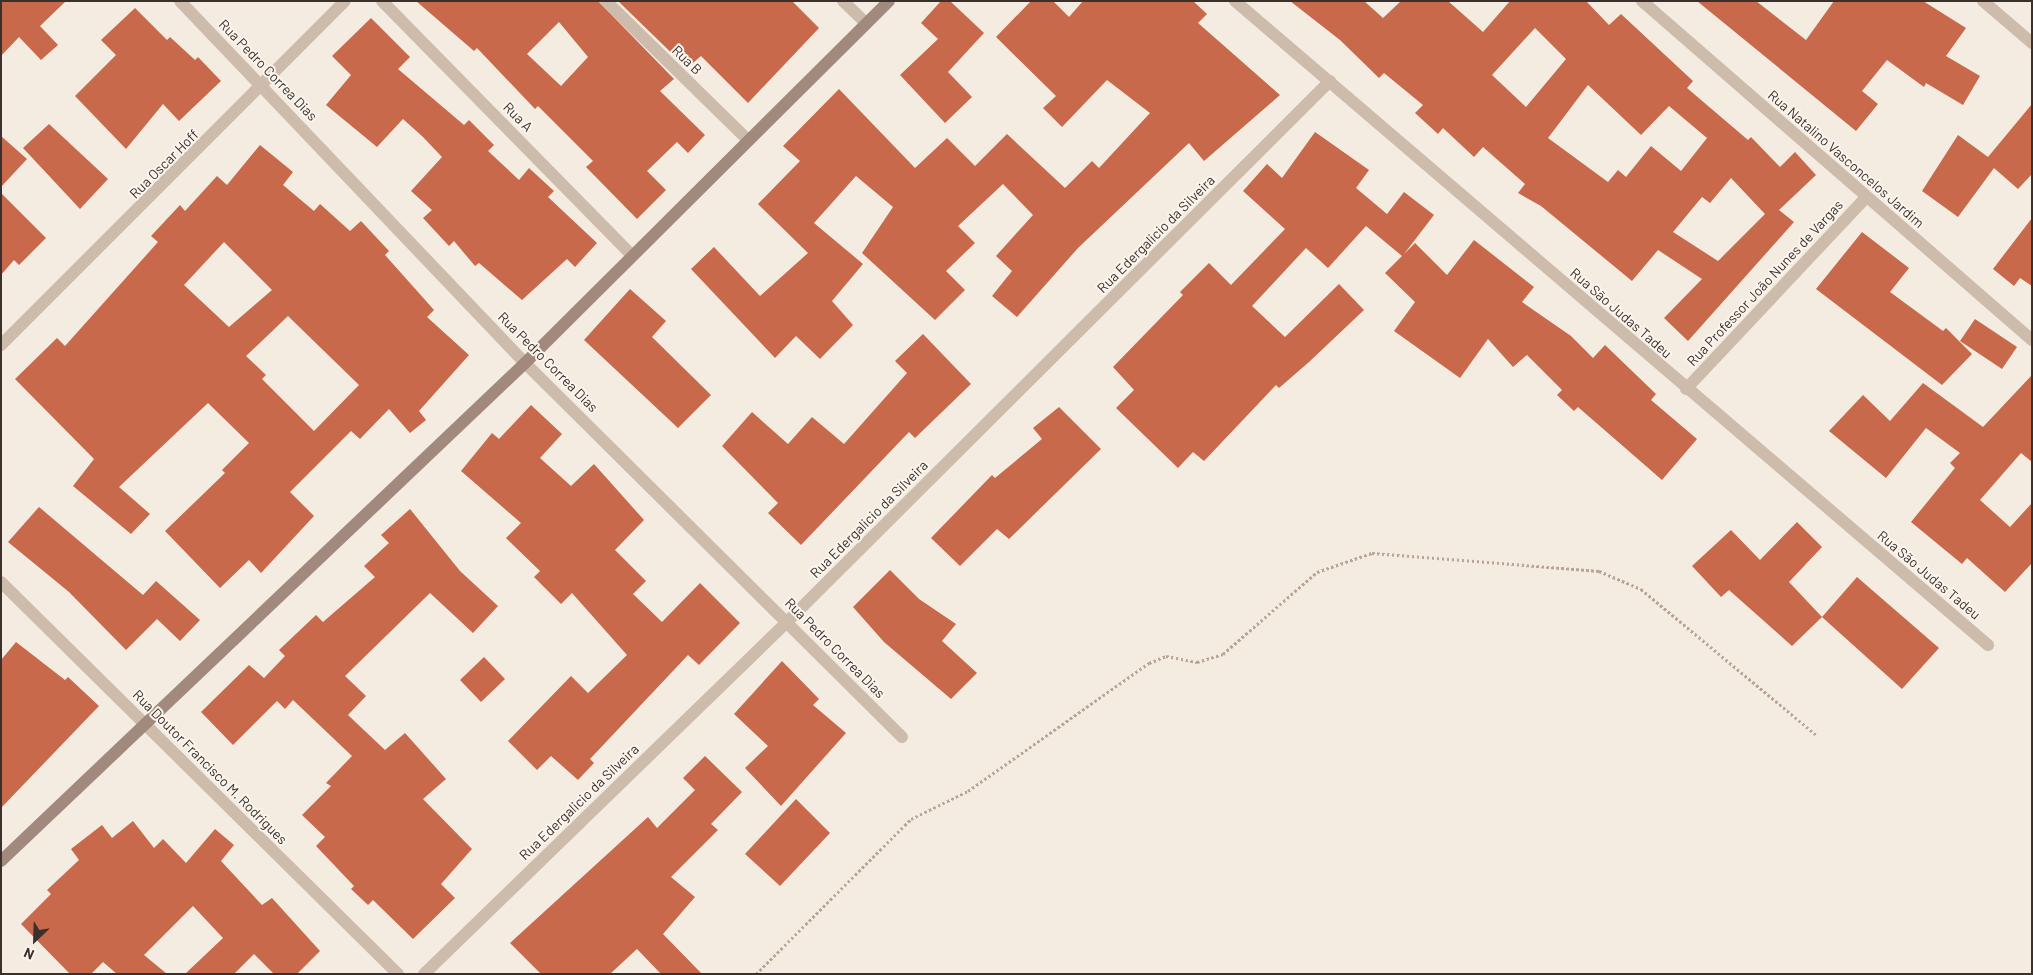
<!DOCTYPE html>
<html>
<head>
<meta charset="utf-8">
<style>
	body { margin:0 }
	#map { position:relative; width:2033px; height:975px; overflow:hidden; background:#f4ebe1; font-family:Barlow,sans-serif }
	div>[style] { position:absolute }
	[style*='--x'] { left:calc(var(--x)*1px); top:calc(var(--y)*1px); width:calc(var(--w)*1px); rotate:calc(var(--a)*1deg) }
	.building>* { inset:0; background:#c8694b }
	.path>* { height:3px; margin-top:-1.5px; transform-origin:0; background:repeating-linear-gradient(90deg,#b9a596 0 2.5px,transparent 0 5px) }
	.street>* { height:12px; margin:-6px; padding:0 6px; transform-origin:6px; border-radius:6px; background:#cdbbac }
	.secondary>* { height:12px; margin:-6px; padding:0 6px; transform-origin:6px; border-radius:6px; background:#a18a7d }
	span { translate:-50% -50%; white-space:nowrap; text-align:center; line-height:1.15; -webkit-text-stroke:4px #fbf5ee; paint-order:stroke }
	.street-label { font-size:14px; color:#3b302b }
	.frame { position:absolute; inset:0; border:2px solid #3b302b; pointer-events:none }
	.north { position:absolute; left:10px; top:915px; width:50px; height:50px; -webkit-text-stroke:4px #fbf5ee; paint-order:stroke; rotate:204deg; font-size:14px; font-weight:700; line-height:20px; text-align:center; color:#3b302b }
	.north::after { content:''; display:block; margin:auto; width:18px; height:22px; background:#3b302b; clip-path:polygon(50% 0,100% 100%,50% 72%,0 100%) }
</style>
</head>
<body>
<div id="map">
	<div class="building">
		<div style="clip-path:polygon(1px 1px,66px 1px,40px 26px,58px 45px,41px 60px,19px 37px,1px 56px)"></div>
		<div style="clip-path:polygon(evenodd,416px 1px,598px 1px,674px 79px,660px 91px,705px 135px,688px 153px,677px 142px,647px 171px,666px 190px,637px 219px,586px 167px,593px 161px,538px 106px,535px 109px,477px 48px,474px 51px,416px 1px,559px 22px,588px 57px,561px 86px,527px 54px,559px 22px)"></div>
		<div style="clip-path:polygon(618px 1px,792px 1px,819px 28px,748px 103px,701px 56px,687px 68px)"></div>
		<div style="clip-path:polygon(941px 1px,950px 1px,984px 33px,948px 72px,972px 97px,945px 123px,900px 75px,938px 39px,921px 23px)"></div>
		<div style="clip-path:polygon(1031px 1px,1053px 1px,1069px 17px,1083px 1px,1193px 1px,1207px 14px,1198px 23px,1280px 95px,1204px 161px,1189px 143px,1078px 248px,1017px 317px,992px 296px,1012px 271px,996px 256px,1033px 215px,1003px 184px,958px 226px,975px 243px,946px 271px,965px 290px,935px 320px,862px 253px,893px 207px,856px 176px,814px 223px,863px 264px,832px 301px,853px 325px,820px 359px,796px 336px,775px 358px,691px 269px,714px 247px,760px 296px,808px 253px,758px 204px,800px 161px,783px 146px,839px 89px,915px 168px,947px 138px,975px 166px,1007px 134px,1065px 188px,1092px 161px,1099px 168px,1150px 113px,1107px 80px,1062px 127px,1043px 108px,1056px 96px,996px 37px)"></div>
		<div style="clip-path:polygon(evenodd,1290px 1px,1364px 1px,1383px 18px,1401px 1px,1448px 1px,1483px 32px,1510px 1px,1586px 1px,1609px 25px,1621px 14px,1693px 81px,1687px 88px,1748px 140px,1751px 137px,1780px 167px,1795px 152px,1816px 175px,1779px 210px,1794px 222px,1688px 341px,1664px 318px,1702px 279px,1658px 250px,1632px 281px,1541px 206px,1518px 193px,1525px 184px,1483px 147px,1474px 157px,1443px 128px,1438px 134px,1415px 113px,1423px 105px,1384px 73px,1379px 78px,1340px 40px,1290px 1px,1535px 28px,1566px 59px,1526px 107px,1492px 75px,1535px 28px,1290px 1px,1588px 85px,1641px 135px,1669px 106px,1707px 138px,1681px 171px,1651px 146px,1626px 177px,1618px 170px,1608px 182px,1548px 138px,1588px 85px,1290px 1px,1731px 178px,1765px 214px,1718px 261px,1673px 232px,1702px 197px,1710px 203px,1731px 178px)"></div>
		<div style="clip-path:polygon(1697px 1px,1756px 1px,1806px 40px,1834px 1px,1923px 1px,1966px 28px,1946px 56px,1980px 76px,1963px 105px,1926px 83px,1924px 87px,1887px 60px,1862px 91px,1878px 104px,1856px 131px)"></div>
		<div style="clip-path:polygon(135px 8px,167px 40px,170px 37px,195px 60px,198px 57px,221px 81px,179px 121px,163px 104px,126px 149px,75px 96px,116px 55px,101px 40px)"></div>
		<div style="clip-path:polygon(371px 18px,410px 57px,398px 69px,464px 125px,469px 120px,494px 145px,488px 151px,519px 180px,529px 168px,554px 191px,548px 197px,597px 243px,575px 267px,567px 259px,522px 300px,479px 263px,475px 266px,454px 241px,449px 246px,423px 218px,432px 210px,411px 191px,442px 157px,423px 137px,403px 119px,377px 147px,326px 105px,351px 75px,332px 56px)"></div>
		<div style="clip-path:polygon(2032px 104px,2032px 174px,2018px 189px,1994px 168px,1958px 217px,1922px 191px,1958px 135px,1988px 157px)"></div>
		<div style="clip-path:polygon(49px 124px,108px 179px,80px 209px,23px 148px)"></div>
		<div style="clip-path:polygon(1315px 132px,1369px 170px,1356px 188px,1387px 214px,1404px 192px,1434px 215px,1404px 254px,1415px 243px,1447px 275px,1474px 240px,1534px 287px,1522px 302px,1571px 336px,1593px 358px,1605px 345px,1656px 394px,1651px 400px,1697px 439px,1662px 480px,1578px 407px,1574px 411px,1557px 395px,1562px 390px,1527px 355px,1513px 367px,1488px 339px,1460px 378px,1394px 331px,1415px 302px,1385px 273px,1402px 256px,1366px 226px,1328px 268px,1306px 248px,1252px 306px,1285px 337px,1339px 284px,1364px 310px,1309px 362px,1279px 388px,1276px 385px,1204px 461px,1193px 452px,1178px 468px,1116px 408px,1134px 390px,1113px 367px,1183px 295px,1180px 292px,1209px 263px,1231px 285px,1285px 229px,1243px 191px,1267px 164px,1282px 178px)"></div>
		<div style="clip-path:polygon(1px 136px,27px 159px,1px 187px)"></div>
		<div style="clip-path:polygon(evenodd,260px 145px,293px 172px,283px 185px,314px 211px,320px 204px,350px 231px,361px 221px,389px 251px,385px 255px,434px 310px,427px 317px,469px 355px,419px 411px,426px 420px,410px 433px,389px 409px,360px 439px,351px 431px,290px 492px,314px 516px,261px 573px,249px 560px,220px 588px,165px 531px,225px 473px,222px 470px,249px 443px,208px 403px,119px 487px,150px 514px,131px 534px,73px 486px,94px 459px,15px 379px,57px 338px,65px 346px,158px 242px,151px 236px,180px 205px,185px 211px,217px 176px,227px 185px,260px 145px,224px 242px,272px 290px,229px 327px,184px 285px,224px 242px,260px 145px,288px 316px,359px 385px,314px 431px,262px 379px,266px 375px,246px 356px,288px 316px)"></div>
		<div style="clip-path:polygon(1px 193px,46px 238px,19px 265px,14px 260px,1px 275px)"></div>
		<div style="clip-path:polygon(2032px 218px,2032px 286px,2020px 278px,2014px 286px,1993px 269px)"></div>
		<div style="clip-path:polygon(1862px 232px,1909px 268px,1890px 292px,1943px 331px,1946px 328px,1972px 354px,1942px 385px,1816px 289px)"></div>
		<div style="clip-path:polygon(630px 289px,666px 321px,652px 337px,711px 395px,678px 428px,584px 340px)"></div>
		<div style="clip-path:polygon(1975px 319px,2017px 347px,2002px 369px,1960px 341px)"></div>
		<div style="clip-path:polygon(923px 334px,971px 384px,915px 438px,909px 432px,801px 545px,768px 513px,778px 503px,722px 446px,752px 412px,788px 444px,812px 417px,844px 444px,907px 373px,895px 361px)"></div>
		<div style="clip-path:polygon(2032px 375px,2032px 462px,2021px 453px,1980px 500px,2010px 527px,2032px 503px,2032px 563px,2005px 592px,1967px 558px,1962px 564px,1911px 522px,1955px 468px,1950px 463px,1960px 453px,1926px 428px,1886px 478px,1829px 431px,1863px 395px,1890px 421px,1923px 383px,1983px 427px)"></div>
		<div style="clip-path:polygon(531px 405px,562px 434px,540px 458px,571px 486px,594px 464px,644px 520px,615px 550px,646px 581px,633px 594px,662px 622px,700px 583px,740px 623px,699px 665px,688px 655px,590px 759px,594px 763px,578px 780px,551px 756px,537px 770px,508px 741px,571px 676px,588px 693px,627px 655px,572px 593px,561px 604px,534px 577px,540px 571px,506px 538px,521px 523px,461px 471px,492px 433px,499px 439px)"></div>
		<div style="clip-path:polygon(1059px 407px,1101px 449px,1009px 539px,997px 529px,960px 566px,931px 538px,992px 475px,995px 478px,1042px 439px,1033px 428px)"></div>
		<div style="clip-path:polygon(39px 507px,143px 595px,156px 581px,200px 620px,180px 641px,157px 619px,126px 650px,69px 592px,8px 542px)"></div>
		<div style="clip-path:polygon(410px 509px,460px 571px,498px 606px,473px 633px,430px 593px,345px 676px,366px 696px,348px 715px,385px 750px,405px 733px,446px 779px,423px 799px,472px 849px,441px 884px,455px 898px,413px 939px,373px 900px,368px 905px,351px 889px,354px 886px,316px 846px,325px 837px,302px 815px,331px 786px,326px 783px,352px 756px,293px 700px,285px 709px,277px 701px,233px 745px,201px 712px,249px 665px,264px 678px,285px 656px,279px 650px,316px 615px,323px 622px,375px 577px,364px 566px,389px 543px,381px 535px)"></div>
		<div style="clip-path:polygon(1797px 522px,1822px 547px,1789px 582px,1822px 617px,1792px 646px,1729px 590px,1721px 597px,1692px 566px,1731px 530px,1760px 560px)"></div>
		<div style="clip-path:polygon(890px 570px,919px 599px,956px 624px,942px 641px,977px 673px,951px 699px,884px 642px,853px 607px)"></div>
		<div style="clip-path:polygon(1857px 577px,1939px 648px,1902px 689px,1822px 617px)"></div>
		<div style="clip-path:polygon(16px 642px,65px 680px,68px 677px,99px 706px,1px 808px,1px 660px)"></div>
		<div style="clip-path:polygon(484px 657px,505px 679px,481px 702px,460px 680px)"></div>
		<div style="clip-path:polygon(782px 661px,819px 699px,813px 705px,846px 733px,781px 806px,745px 768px,768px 746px,734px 714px)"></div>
		<div style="clip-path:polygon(705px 756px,742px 792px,711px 824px,718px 830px,671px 877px,695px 897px,663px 934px,702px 974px,661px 974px,637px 949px,610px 974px,541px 974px,510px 943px,648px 817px,657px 828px,695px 790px,683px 778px)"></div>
		<div style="clip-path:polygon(796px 799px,830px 833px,780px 886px,745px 854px)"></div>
		<div style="clip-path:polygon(133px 821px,154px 848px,163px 839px,186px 863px,215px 829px,234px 845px,221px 861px,262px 905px,272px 898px,320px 951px,297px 974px,274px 974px,254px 954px,234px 974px,185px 974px,223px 938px,193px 906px,144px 955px,167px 974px,117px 974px,103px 962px,91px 974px,70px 974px,21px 924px,51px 894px,47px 890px,79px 860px,71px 849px,102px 825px,112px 838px)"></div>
	</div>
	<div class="path">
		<div style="--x:756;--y:974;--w:219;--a:-45"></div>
		<div style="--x:911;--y:819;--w:64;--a:-26.2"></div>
		<div style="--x:968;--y:791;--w:222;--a:-35.3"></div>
		<div style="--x:1149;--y:663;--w:18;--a:-22"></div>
		<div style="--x:1166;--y:656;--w:32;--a:11"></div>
		<div style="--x:1197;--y:662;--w:27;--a:-17"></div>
		<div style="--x:1223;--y:654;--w:125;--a:-41.1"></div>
		<div style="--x:1317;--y:572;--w:58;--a:-19.1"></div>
		<div style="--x:1372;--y:553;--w:228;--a:4.5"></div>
		<div style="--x:1599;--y:571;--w:46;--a:23.2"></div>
		<div style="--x:1641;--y:589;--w:228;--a:39.8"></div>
	</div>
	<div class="street">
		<div style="--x:180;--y:1;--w:500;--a:46.38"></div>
		<div style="--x:525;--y:363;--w:531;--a:44.77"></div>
		<div style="--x:382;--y:1;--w:356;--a:45.5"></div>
		<div style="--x:606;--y:1;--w:199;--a:44.4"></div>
		<div style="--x:843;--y:1;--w:32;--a:44"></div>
		<div style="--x:1235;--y:1;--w:991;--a:40.54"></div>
		<div style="--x:1642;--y:1;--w:517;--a:41"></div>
		<div style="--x:1983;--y:1;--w:65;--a:40.6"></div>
		<div style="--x:1;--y:345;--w:486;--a:-45"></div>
		<div style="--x:1686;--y:389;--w:263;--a:-46.8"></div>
		<div style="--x:1;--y:582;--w:558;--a:44.64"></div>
		<div style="--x:424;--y:974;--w:507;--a:-44.12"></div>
		<div style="--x:788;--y:621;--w:765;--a:-44.89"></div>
	</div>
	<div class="secondary">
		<div style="--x:1;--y:861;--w:723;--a:-43.54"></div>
		<div style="--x:525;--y:363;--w:513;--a:-44.84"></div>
	</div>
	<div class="street-label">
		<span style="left:687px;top:60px;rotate:44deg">Rua B</span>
		<span style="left:268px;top:70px;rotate:46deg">Rua Pedro Correa Dias</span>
		<span style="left:518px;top:117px;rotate:45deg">Rua A</span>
		<span style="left:1846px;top:159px;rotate:41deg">Rua Natalino Vasconcelos Jardim</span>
		<span style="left:164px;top:164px;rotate:-45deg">Rua Oscar Hoff</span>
		<span style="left:1156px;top:234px;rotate:-45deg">Rua Edergalicio da Silveira</span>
		<span style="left:1765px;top:283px;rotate:-47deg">Rua Professor João Nunes de Vargas</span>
		<span style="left:1621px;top:313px;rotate:41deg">Rua São Judas Tadeu</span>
		<span style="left:548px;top:362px;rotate:45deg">Rua Pedro Correa Dias</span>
		<span style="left:869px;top:519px;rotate:-45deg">Rua Edergalicio da Silveira</span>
		<span style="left:1929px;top:575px;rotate:40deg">Rua São Judas Tadeu</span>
		<span style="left:835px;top:648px;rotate:45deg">Rua Pedro Correa Dias</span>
		<span style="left:210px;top:767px;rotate:45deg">Rua Doutor Francisco M. Rodrigues</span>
		<span style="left:579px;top:802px;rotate:-44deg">Rua Edergalicio da Silveira</span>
	</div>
	<div class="frame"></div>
	<div class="north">N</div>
</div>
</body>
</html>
